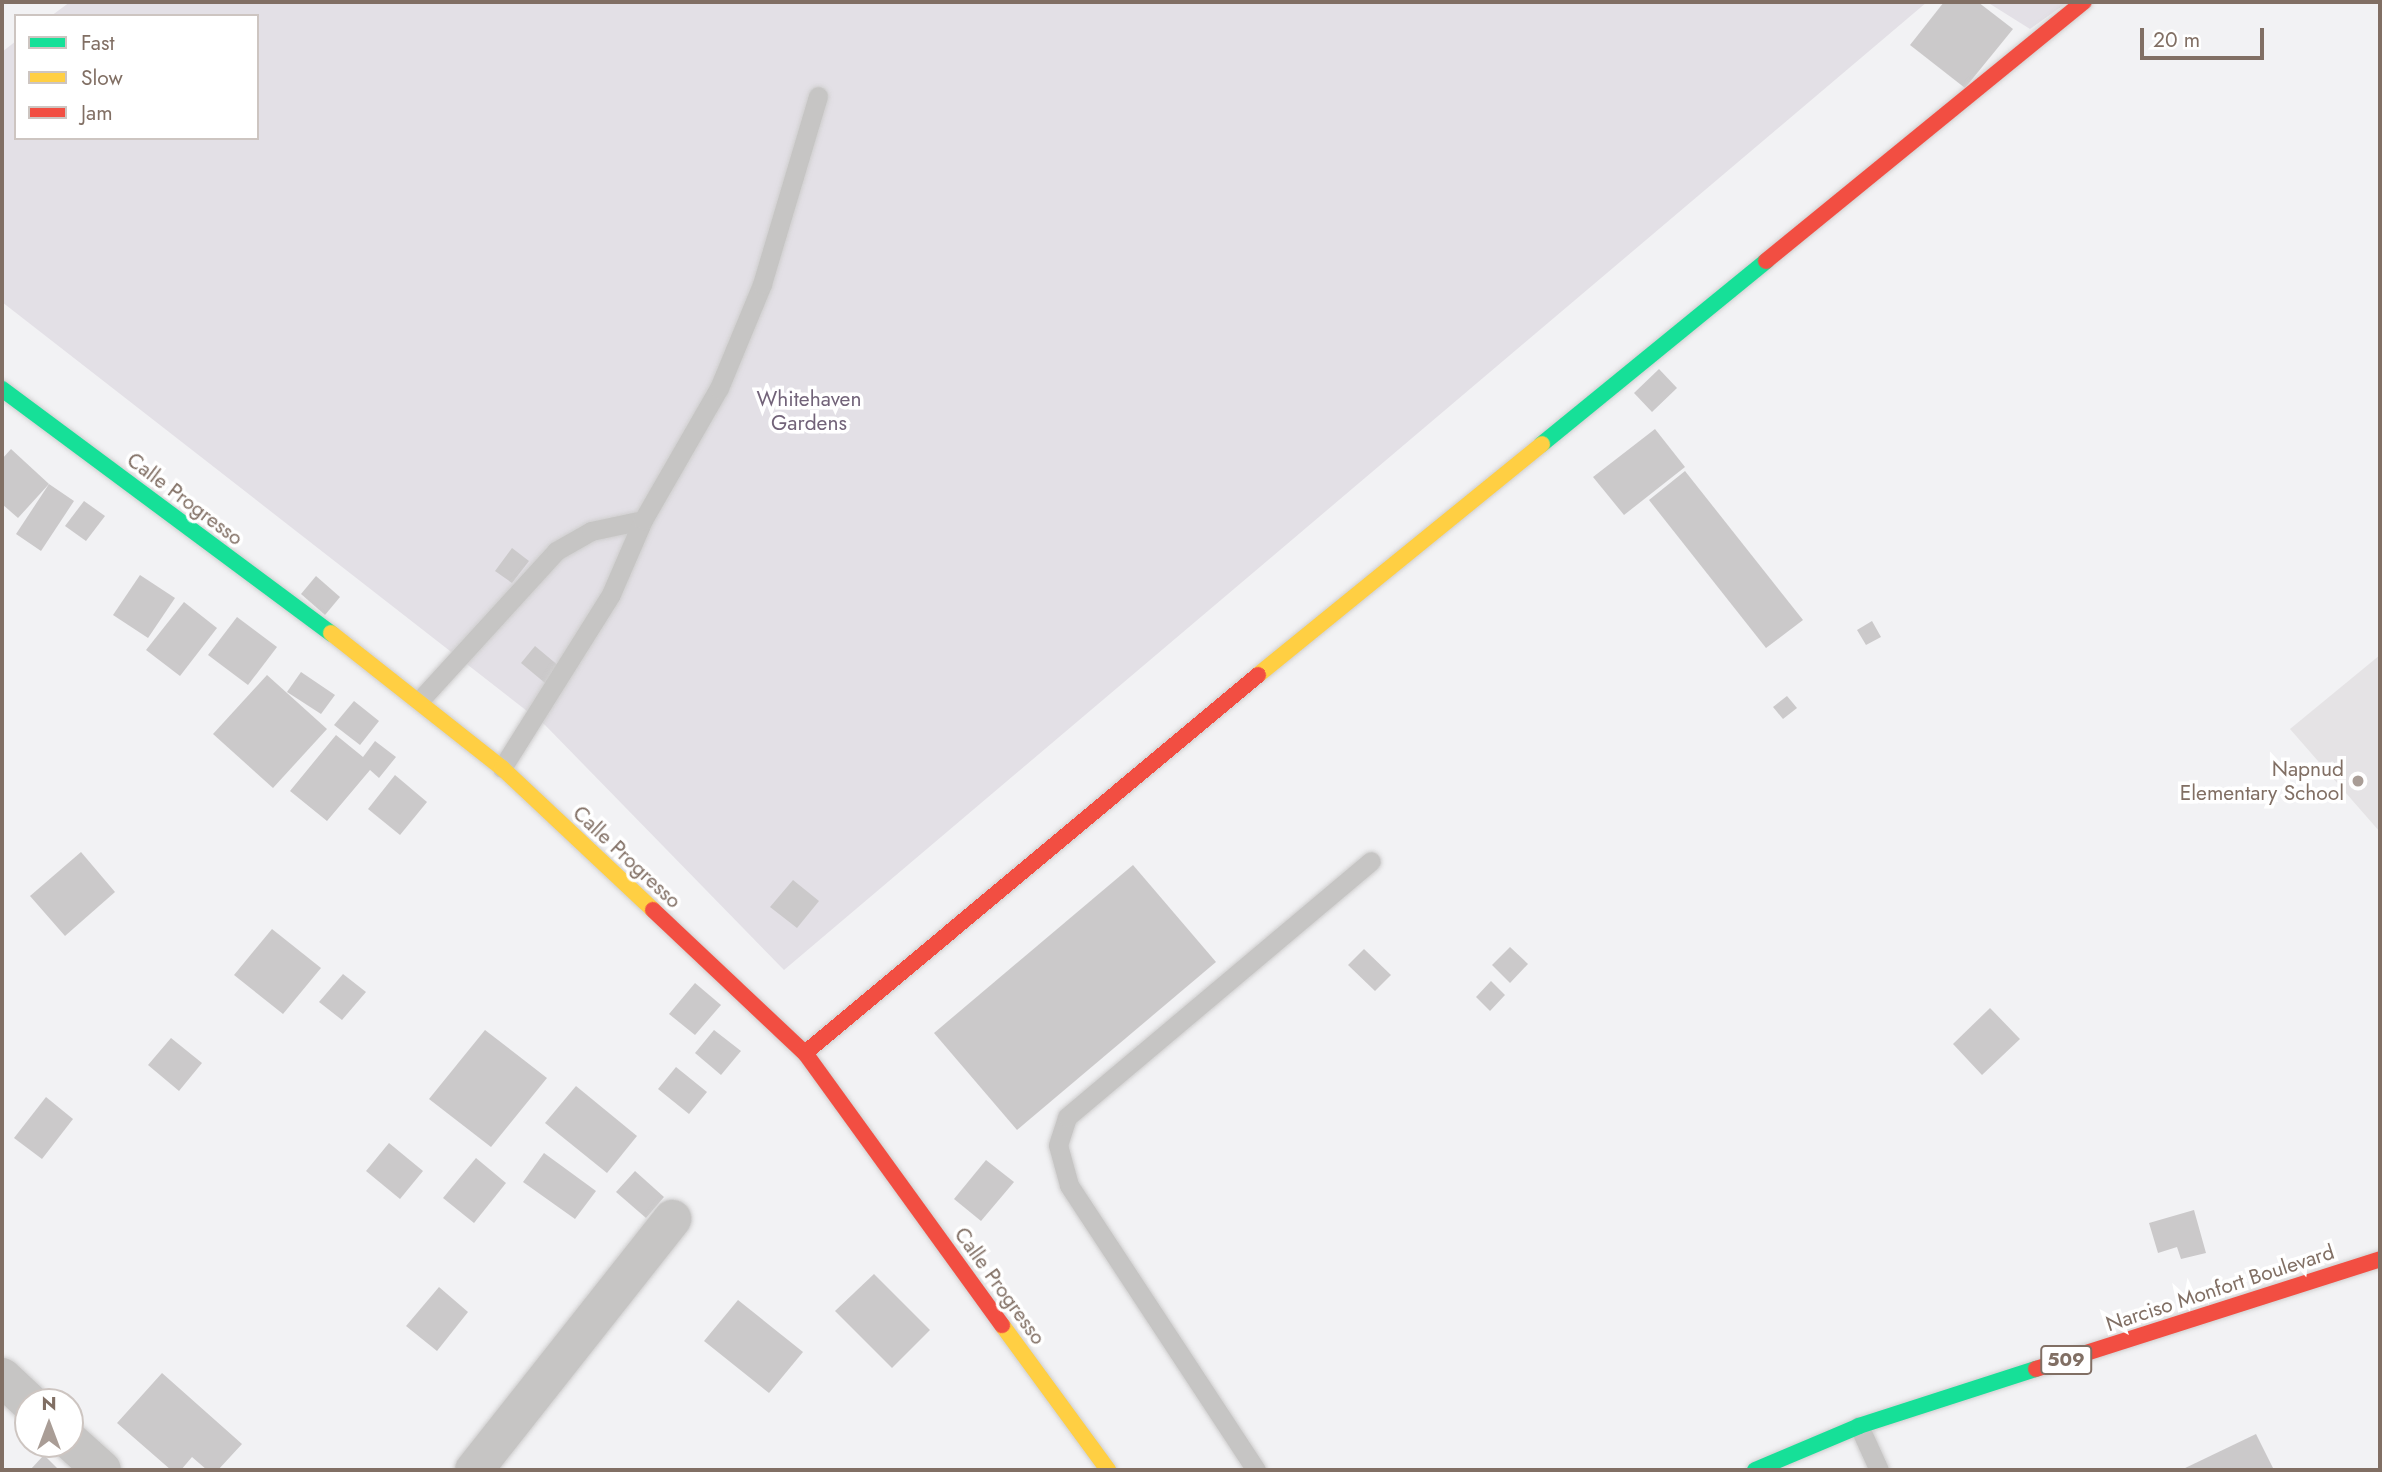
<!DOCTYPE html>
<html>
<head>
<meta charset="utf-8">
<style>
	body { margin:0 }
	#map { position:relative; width:2382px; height:1472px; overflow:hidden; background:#f2f2f4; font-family:Jost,sans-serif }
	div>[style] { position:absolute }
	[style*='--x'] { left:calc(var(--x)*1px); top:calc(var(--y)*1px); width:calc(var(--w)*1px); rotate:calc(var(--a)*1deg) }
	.built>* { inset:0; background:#e5e3e5 }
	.green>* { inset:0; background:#e3e0e6 }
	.building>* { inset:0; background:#cbc9ca }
	.roads { filter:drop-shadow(0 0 2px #cfcece) drop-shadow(0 0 2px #cfcece) }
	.lane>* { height:19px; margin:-9.5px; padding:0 9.5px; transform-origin:9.5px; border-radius:9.5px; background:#c6c5c4 }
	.street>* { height:38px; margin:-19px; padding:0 19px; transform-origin:19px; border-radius:19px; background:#c6c5c4 }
	.fast>* { height:16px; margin:-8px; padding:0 8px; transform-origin:8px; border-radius:8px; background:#16e098 }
	.slow>* { height:16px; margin:-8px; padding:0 8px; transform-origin:8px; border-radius:8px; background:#ffcf43 }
	.jam>* { height:16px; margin:-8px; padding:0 8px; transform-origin:8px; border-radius:8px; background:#f24e42 }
	.dots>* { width:19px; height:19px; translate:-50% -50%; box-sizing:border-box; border:4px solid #fff; border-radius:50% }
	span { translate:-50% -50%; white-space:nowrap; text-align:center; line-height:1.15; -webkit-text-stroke:7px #fff; paint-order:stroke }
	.shield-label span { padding:2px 5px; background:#fff; border:2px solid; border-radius:5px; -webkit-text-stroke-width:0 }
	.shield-label { font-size:19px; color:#816f64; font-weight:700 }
	.park-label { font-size:21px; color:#726379 }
	.street-label { font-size:21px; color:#816f64 }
	.poi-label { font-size:21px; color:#816f64 }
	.right { translate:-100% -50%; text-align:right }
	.frame { position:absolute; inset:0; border:4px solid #816f64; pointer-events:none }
	.legend { position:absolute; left:14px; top:14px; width:245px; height:126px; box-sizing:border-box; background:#fff; border:2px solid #cdc5c1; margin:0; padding:9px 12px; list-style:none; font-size:21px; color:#816f64 }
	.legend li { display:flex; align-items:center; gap:14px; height:35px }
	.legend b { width:35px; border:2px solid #cdc5c1 }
	.north { position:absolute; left:14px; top:1388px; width:70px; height:70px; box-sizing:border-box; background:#fff; border:2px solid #cdc5c1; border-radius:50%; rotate:0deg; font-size:19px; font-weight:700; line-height:28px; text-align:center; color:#816f64 }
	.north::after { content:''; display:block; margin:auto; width:24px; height:32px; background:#a99d96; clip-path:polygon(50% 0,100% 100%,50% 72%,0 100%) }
	.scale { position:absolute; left:2140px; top:28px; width:124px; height:32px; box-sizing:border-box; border:4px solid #816f64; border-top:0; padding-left:9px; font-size:21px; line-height:24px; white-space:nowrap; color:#816f64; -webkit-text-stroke:5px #fff; paint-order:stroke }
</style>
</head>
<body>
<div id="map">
	<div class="built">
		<div style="clip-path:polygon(2380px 655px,2380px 832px,2290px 729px)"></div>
	</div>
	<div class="green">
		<div style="clip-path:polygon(70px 2px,1927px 2px,784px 970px,545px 725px,2px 302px,2px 52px,16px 41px,16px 138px,257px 138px,257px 16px,51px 16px)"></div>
		<div style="clip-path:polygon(1987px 2px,2068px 2px,2030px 29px)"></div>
	</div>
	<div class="building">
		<div style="clip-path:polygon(1944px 2px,1978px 2px,2013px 29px,1965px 88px,1910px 45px)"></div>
		<div style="clip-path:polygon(1659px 369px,1677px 388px,1652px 412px,1634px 393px)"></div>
		<div style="clip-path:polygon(1655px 429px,1685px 467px,1624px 515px,1593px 477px)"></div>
		<div style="clip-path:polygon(11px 449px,49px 484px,18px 518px,2px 504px,2px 459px)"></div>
		<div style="clip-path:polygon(1685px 471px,1803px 620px,1766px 648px,1649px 500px)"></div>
		<div style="clip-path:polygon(49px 484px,74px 501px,41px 551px,16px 534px)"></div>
		<div style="clip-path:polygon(84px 501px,105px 516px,86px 541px,65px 526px)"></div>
		<div style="clip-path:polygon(512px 548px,529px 561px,512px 583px,495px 571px)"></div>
		<div style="clip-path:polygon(140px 575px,175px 598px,148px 638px,113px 615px)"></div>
		<div style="clip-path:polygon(316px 576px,340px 597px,325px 615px,301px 594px)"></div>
		<div style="clip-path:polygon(184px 602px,217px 628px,180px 676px,146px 650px)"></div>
		<div style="clip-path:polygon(237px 617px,277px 647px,248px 685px,208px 655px)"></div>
		<div style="clip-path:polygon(1872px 621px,1881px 637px,1866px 645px,1857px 630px)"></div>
		<div style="clip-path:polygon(535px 646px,560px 667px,545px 683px,521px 663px)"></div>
		<div style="clip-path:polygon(301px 672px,335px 695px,321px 714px,287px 692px)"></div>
		<div style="clip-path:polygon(267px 675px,327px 729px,273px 788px,213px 734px)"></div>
		<div style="clip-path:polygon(1787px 696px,1797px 708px,1783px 719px,1773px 707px)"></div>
		<div style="clip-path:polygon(354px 701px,379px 721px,360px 745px,334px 725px)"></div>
		<div style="clip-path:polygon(336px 735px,363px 757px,375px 741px,396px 757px,379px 778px,370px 770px,327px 821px,290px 791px)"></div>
		<div style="clip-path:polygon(395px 775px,427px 802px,400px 835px,368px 809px)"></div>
		<div style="clip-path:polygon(81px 852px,115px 892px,65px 936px,30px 896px)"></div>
		<div style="clip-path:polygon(1133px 865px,1216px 962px,1017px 1130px,934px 1033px)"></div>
		<div style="clip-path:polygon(793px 880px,819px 901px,797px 928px,770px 907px)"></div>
		<div style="clip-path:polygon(272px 929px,321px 968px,283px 1014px,234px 975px)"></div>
		<div style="clip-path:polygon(1510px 947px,1528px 964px,1510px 983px,1492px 965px)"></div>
		<div style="clip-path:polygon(1364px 949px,1391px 975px,1375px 991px,1348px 965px)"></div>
		<div style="clip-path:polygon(343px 974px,366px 992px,342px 1020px,319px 1002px)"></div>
		<div style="clip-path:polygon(1491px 981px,1505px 995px,1490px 1011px,1476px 997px)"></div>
		<div style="clip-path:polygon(695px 983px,721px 1005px,695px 1035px,669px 1014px)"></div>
		<div style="clip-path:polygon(1990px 1008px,2020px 1039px,1982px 1075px,1953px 1044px)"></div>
		<div style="clip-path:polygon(485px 1030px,547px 1078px,491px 1147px,429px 1099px)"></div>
		<div style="clip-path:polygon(714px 1030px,741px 1051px,721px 1075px,695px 1053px)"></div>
		<div style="clip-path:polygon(171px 1038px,202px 1063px,179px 1091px,148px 1065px)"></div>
		<div style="clip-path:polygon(676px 1067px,707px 1092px,689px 1114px,658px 1089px)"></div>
		<div style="clip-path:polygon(576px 1086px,637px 1136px,607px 1173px,545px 1123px)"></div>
		<div style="clip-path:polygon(46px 1097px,73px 1119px,42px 1159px,14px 1138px)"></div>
		<div style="clip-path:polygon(389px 1143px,423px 1171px,400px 1199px,366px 1171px)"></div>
		<div style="clip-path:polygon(544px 1153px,596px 1191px,575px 1219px,523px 1182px)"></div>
		<div style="clip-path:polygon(476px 1158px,506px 1183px,474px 1223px,443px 1198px)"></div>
		<div style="clip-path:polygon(986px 1160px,1014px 1182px,981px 1221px,954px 1199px)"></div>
		<div style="clip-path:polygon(635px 1171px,664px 1197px,646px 1218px,616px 1192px)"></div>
		<div style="clip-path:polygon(2194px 1210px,2206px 1253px,2181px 1259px,2177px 1247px,2158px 1253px,2149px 1223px)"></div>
		<div style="clip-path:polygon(874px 1274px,930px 1330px,892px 1368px,835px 1311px)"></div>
		<div style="clip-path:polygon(439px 1287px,468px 1312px,437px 1351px,406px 1326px)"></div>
		<div style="clip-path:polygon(738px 1300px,803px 1352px,769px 1393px,704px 1341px)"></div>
		<div style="clip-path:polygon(162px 1373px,242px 1444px,218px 1470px,207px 1470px,192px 1457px,181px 1470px,171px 1470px,117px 1423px)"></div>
		<div style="clip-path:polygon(2256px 1434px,2274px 1470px,2181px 1470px)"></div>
		<div style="clip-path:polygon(44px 1455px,59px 1470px,30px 1470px)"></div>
	</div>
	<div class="roads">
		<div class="lane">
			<div style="--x:421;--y:699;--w:200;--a:-47.6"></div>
			<div style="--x:556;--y:551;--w:40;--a:-29.7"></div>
			<div style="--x:591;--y:531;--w:53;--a:-11.9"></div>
			<div style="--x:502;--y:768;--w:205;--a:-57.9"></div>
			<div style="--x:611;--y:594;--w:81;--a:-66.6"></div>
			<div style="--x:643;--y:520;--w:152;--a:-60.1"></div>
			<div style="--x:719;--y:388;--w:113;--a:-67.5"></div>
			<div style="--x:762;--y:284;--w:196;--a:-73.4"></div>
			<div style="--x:1859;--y:1426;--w:48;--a:65.6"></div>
			<div style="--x:1256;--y:1470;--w:341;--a:-123.3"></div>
			<div style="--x:1069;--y:1185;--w:41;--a:-105.4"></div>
			<div style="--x:1058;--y:1145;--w:29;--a:-72"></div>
			<div style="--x:1067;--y:1117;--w:397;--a:-40.1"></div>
		</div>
		<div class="street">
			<div style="--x:2;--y:1377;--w:37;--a:43"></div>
			<div style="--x:70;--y:1441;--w:43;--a:42.2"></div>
			<div style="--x:474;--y:1470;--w:320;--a:-51.7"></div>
		</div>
		<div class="fast">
			<div style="--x:2;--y:389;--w:410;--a:36.6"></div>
			<div style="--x:1542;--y:444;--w:289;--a:-39.2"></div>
			<div style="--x:1755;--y:1470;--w:113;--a:-22.9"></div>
			<div style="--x:1859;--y:1426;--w:186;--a:-17.9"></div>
		</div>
		<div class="slow">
			<div style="--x:331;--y:633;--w:218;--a:38.3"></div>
			<div style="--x:502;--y:768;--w:207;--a:43.2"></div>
			<div style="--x:1258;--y:675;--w:366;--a:-39.1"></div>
			<div style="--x:1002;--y:1325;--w:180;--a:53.8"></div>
		</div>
		<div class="jam">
			<div style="--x:1766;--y:261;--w:410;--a:-39.2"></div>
			<div style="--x:653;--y:910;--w:209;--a:43.3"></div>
			<div style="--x:805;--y:1053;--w:336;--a:54.1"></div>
			<div style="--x:805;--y:1053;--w:590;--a:-39.84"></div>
			<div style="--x:2036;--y:1369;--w:361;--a:-17.7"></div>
		</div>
	</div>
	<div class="dots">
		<div style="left:2358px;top:781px;background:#a99d96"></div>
	</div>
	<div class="shield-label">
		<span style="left:2066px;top:1360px">509</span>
	</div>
	<div class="park-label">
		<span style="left:809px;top:411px">Whitehaven<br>Gardens</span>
	</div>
	<div class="street-label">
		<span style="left:185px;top:499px;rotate:37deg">Calle Progresso</span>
		<span style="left:627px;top:857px;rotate:43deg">Calle Progresso</span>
		<span style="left:1000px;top:1286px;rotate:54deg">Calle Progresso</span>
		<span style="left:2220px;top:1288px;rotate:-18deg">Narciso Monfort Boulevard</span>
	</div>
	<div class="poi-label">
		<span class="right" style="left:2344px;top:781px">Napnud<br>Elementary School</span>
	</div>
	<div class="frame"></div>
	<ul class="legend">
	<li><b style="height:9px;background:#16e098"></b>Fast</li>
	<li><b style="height:9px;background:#ffcf43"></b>Slow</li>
	<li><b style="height:9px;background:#f24e42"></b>Jam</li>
	</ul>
	<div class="north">N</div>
	<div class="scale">20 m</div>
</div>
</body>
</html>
